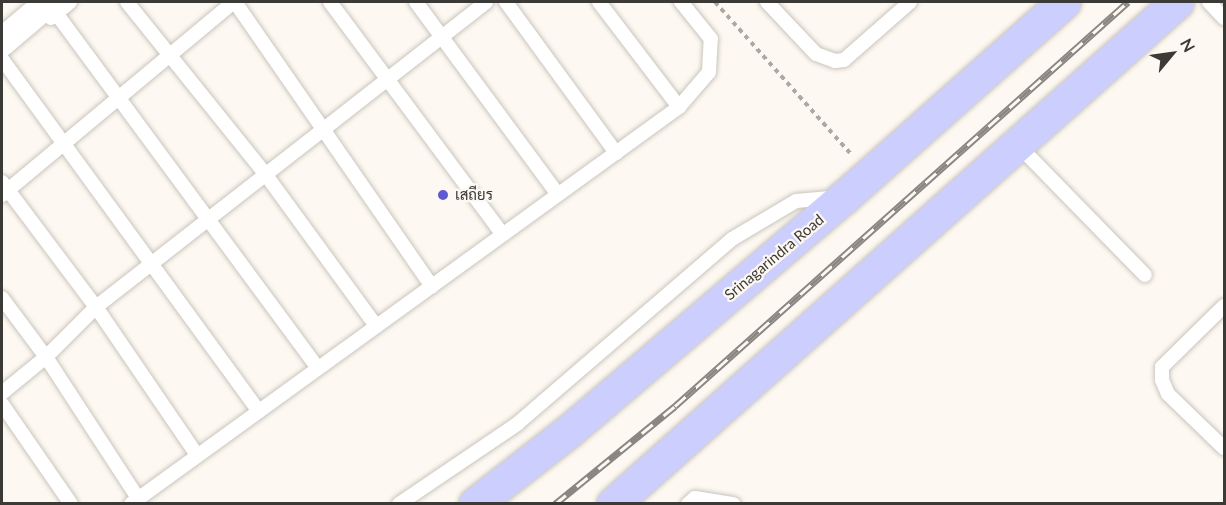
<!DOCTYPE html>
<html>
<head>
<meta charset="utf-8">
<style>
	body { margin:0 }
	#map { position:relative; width:1226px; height:505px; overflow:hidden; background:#fdf8f1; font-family:Lato,Sarabun,sans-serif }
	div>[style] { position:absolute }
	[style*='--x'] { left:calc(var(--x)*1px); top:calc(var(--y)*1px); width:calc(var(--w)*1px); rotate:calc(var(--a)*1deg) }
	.path>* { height:4px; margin-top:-2px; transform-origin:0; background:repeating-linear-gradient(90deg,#aca8a3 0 4.5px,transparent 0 9px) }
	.roads { filter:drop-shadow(0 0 2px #c9c5be) drop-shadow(0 0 2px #c9c5be) }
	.lane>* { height:14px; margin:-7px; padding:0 7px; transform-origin:7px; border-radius:7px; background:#fff }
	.street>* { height:28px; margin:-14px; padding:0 14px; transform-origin:14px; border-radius:14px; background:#fff }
	.primary>* { height:33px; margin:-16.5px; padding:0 16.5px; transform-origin:16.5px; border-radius:16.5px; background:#cccffd }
	.rail>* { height:7px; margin-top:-3.5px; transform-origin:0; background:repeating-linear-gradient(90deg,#fdf8f1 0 14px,#8a8783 0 28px); box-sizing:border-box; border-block:2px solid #8a8783 }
	.dots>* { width:16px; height:16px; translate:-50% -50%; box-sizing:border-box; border:3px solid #fdf8f1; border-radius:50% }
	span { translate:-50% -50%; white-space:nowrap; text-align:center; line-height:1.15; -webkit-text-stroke:4.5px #fdf8f1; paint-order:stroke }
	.poi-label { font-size:15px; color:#3c3a37 }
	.left { translate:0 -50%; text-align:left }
	.street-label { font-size:15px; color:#3c3a37 }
	.frame { position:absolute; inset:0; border:3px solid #3c3a37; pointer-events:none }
	.north { position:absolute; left:1142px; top:24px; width:60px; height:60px; -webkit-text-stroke:4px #fdf8f1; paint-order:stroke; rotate:61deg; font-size:16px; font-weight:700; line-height:24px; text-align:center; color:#3c3a37 }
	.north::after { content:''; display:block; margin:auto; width:21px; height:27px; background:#3c3a37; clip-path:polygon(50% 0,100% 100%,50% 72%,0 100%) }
</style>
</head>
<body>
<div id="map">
	<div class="path">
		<div style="--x:715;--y:2;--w:203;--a:48.2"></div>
	</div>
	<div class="roads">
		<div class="lane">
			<div style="--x:127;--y:2;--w:222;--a:51.2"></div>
			<div style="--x:266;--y:175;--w:187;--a:53.9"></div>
			<div style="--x:235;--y:2;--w:346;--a:55.3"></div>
			<div style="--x:330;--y:2;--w:289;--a:53.4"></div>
			<div style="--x:416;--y:2;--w:237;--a:53.6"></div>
			<div style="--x:506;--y:2;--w:187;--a:53.9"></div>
			<div style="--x:599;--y:2;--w:132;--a:52.7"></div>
			<div style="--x:767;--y:2;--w:71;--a:46.7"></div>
			<div style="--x:816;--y:54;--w:20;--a:20"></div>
			<div style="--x:835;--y:61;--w:9;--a:-6"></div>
			<div style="--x:844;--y:60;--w:88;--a:-41.3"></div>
			<div style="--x:1209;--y:2;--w:22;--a:47"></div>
			<div style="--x:56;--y:13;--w:441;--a:53.6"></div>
			<div style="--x:51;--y:18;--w:25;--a:-40"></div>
			<div style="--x:2;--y:59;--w:436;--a:53.9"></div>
			<div style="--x:1017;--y:144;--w:183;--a:45.7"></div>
			<div style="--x:2;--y:182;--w:156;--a:53.1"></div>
			<div style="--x:96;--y:307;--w:179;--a:55.7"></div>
			<div style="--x:2;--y:195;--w:302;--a:-39.8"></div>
			<div style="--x:2;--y:298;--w:74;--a:53.3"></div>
			<div style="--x:46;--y:357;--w:168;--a:56.9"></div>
			<div style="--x:1224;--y:306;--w:87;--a:135.5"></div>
			<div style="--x:1162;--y:367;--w:13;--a:90"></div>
			<div style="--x:1162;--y:380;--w:15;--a:67"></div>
			<div style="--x:1168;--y:394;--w:78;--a:44"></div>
			<div style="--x:2;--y:393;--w:57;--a:-39.3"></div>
			<div style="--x:46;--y:357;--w:71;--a:-45"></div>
			<div style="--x:96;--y:307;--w:495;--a:-38"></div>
			<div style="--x:2;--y:404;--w:121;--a:55.4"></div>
			<div style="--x:131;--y:504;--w:677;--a:-35.92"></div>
			<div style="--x:679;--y:107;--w:46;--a:-49.4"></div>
			<div style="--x:709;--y:72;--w:33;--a:-87"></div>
			<div style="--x:711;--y:39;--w:48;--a:-129"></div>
			<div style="--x:399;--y:504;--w:143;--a:-34.1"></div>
			<div style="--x:517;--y:424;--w:284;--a:-40.7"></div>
			<div style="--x:732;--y:239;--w:74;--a:-30.7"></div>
			<div style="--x:796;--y:201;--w:37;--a:-5"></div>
			<div style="--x:688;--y:504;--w:9;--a:-41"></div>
			<div style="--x:695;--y:498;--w:39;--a:9"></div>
		</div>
		<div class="street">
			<div style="--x:2;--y:42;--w:62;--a:-40.4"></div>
		</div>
		<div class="primary">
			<div style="--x:475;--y:504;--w:120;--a:-37.9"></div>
			<div style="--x:570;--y:430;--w:360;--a:-40.4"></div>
			<div style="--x:844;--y:197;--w:294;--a:-41.6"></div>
			<div style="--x:613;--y:504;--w:755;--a:-41.67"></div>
		</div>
	</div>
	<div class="rail">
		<div style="--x:555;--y:504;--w:155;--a:-39.2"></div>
		<div style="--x:675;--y:406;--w:607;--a:-41.73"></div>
	</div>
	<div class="dots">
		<div style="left:443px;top:195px;background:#5e58d1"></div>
	</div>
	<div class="poi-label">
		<span class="left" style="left:455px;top:195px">เสถียร</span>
	</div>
	<div class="street-label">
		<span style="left:774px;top:257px;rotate:-40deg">Srinagarindra Road</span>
	</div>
	<div class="frame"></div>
	<div class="north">N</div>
</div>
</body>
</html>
